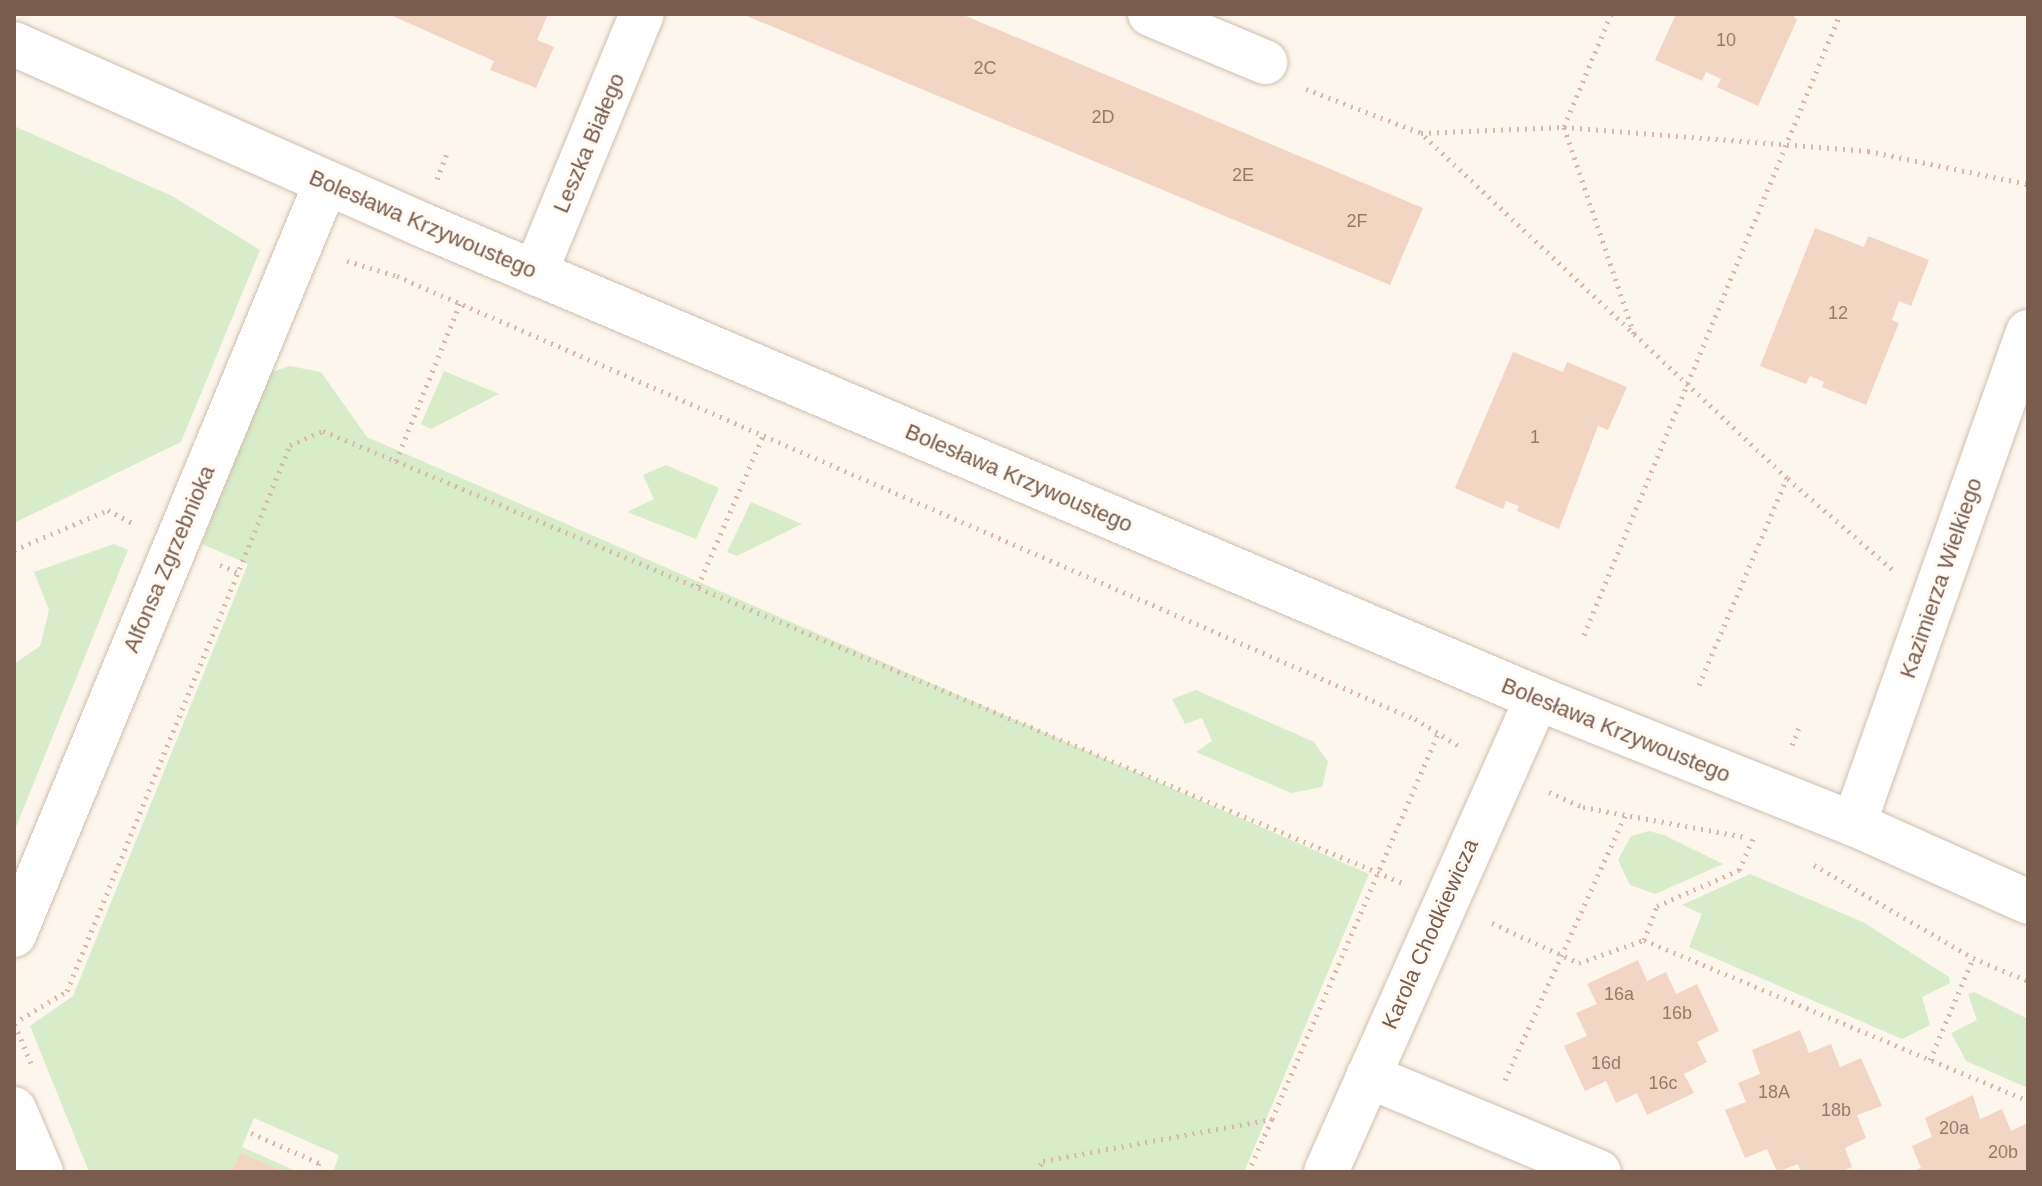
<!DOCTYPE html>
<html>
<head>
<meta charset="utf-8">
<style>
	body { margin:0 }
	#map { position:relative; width:2042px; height:1186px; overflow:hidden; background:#fdf6ec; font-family:Arial,sans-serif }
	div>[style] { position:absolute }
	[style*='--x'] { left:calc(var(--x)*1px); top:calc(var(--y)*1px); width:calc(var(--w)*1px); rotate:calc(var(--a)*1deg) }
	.green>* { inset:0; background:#d8ecc9 }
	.building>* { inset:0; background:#f3d5c3 }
	.path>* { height:5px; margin-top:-2.5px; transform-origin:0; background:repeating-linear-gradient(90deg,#d9b8a5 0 2px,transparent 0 8px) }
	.roads { filter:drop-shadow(0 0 2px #d1beb0) drop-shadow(0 0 2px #d1beb0) }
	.minor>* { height:44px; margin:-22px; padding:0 22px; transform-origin:22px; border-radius:22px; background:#fff }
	span { translate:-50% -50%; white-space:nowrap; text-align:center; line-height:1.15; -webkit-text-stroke:6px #fffaf3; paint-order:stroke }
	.number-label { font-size:18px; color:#987a6a }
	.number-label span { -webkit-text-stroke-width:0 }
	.street-label { font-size:22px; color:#7a5c4d }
	.frame { position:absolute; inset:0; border:16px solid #7a5c4d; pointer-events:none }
</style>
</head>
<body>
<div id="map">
	<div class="green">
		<div style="clip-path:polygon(14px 126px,172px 196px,260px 250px,181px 442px,14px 523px)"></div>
		<div style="clip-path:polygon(290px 366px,321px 372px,367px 437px,1369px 874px,1244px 1172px,333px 1172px,339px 1155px,254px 1118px,242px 1147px,298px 1172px,89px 1172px,30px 1026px,73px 996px,248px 564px,202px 544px,254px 395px,271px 372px)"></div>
		<div style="clip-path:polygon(444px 371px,499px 394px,431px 429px,421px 424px)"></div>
		<div style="clip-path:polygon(666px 465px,719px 488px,696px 539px,627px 512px,654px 499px,643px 475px)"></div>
		<div style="clip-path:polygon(751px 502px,802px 524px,737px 556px,727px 552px)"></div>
		<div style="clip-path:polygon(114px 544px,128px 550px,14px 832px,14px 664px,40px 646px,49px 610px,34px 572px)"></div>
		<div style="clip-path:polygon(1196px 690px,1314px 742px,1328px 762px,1322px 787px,1291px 793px,1196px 752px,1212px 741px,1202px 718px,1185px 724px,1172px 699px)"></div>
		<div style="clip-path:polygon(1649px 831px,1664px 835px,1723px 864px,1655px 894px,1630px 885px,1618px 860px,1631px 836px)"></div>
		<div style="clip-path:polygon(1750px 874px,1863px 922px,1949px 977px,1950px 983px,1922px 997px,1930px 1025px,1902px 1039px,1689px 947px,1702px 914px,1682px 905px)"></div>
		<div style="clip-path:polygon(1974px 992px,2028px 1019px,2028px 1088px,1966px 1061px,1951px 1033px,1977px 1020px,1968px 994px)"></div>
	</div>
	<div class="building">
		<div style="clip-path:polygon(388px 14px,548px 14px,537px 40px,554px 47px,536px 88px,490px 70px,494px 61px)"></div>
		<div style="clip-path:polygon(742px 14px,961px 14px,1423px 208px,1390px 285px)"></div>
		<div style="clip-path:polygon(1676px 14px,1792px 14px,1797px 20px,1758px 106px,1717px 87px,1721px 79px,1706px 72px,1702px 81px,1655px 60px)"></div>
		<div style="clip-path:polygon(1815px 228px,1864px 247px,1868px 236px,1929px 260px,1911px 306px,1899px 301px,1892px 320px,1899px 323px,1866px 405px,1822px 387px,1824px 382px,1810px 376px,1806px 384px,1760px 366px)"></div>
		<div style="clip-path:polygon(1513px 352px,1563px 372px,1567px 362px,1627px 387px,1608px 430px,1598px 426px,1559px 529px,1517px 511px,1519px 506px,1506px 501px,1503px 509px,1455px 488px)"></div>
		<div style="clip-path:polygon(1638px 960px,1647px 981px,1666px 972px,1676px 994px,1697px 984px,1719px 1031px,1697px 1042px,1707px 1062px,1684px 1074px,1694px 1093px,1647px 1115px,1637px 1093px,1616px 1103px,1606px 1081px,1585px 1091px,1564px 1046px,1587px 1036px,1576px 1013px,1597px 1004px,1587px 984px)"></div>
		<div style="clip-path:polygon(1800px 1030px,1809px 1053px,1831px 1044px,1840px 1067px,1861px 1058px,1882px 1106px,1857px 1115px,1866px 1138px,1845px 1148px,1852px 1167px,1841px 1172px,1801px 1172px,1798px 1164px,1777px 1172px,1767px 1149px,1745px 1158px,1725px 1110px,1746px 1102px,1738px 1083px,1760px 1074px,1752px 1050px)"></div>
		<div style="clip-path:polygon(1973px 1095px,1980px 1119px,2002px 1109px,2011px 1131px,2028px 1123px,2028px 1172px,1910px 1172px,1921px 1168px,1912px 1146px,1932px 1137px,1925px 1118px)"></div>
		<div style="clip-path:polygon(240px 1153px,278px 1169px,277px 1172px,232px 1172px)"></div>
	</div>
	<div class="path">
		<div style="--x:1611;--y:14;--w:122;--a:112.6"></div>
		<div style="--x:1564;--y:127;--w:219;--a:71.3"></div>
		<div style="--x:1306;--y:89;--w:123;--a:20.9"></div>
		<div style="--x:437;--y:179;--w:30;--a:-69"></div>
		<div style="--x:347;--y:261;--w:52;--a:16.7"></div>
		<div style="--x:397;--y:276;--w:1110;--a:23.52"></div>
		<div style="--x:1415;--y:719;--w:55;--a:31.7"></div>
		<div style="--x:396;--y:461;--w:1092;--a:22.74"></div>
		<div style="--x:14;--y:550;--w:102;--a:-23.1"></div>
		<div style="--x:108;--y:510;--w:27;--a:28"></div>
		<div style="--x:220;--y:565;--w:18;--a:22"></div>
		<div style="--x:1892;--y:569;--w:139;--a:-139.1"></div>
		<div style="--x:1787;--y:478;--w:503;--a:-136.69"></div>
		<div style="--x:1421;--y:133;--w:143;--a:-2.4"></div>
		<div style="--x:1564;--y:127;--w:305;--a:4.5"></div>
		<div style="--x:1868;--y:151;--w:163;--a:11.7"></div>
		<div style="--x:698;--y:586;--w:163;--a:-66.6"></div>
		<div style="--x:1584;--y:635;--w:672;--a:-67.6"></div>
		<div style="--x:1699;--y:685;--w:225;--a:-67"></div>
		<div style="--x:1792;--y:745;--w:18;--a:-68"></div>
		<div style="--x:1549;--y:792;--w:37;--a:24"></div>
		<div style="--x:1583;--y:807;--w:165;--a:10.5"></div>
		<div style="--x:1814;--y:865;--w:184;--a:30.3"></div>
		<div style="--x:1973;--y:958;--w:60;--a:22.7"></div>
		<div style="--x:1492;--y:923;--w:96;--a:24.7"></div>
		<div style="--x:1579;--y:963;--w:69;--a:-19.5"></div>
		<div style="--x:1644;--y:940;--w:416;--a:22.7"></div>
		<div style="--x:1644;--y:940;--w:36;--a:-69"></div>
		<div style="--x:1657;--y:906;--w:90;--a:-23.7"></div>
		<div style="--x:1739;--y:870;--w:37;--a:-66"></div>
		<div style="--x:1930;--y:1060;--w:111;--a:-67.1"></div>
		<div style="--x:31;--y:1063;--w:43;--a:-113"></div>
		<div style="--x:14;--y:1023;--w:62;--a:-31.1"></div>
		<div style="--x:67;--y:991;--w:590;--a:-67.78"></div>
		<div style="--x:290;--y:445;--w:36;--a:-23"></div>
		<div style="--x:323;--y:431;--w:79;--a:22.3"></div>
		<div style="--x:396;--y:461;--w:170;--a:-67.9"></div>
		<div style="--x:1505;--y:1080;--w:291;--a:-65.6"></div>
		<div style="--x:251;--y:1133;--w:74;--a:23.8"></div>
		<div style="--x:319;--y:1163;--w:10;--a:114"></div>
		<div style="--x:1036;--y:1172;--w:13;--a:-58"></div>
		<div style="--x:1043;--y:1161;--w:233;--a:-10.4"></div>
		<div style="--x:1272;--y:1119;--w:419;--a:-66.7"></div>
		<div style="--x:1248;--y:1172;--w:58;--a:-65.6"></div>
	</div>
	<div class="roads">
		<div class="minor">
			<div style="--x:1150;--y:14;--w:125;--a:22.7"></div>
			<div style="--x:14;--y:44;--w:442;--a:23.9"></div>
			<div style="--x:418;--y:223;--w:1216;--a:23"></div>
			<div style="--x:1537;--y:698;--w:341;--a:21.7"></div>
			<div style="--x:1854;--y:824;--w:191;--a:24.1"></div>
			<div style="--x:535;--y:273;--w:280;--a:-67.6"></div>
			<div style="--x:1854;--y:824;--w:522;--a:-70.52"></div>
			<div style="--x:14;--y:935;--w:814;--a:-67.47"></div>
			<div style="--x:1368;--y:1076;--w:250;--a:22.6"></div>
			<div style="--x:14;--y:1109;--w:69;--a:66.8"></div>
			<div style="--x:1326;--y:1172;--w:519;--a:-66"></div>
		</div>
	</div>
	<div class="number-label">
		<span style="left:1726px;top:40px">10</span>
		<span style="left:985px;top:68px">2C</span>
		<span style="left:1103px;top:117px">2D</span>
		<span style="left:1243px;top:175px">2E</span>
		<span style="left:1357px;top:221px">2F</span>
		<span style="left:1838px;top:313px">12</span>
		<span style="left:1535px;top:437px">1</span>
		<span style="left:1619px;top:994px">16a</span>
		<span style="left:1677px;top:1013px">16b</span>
		<span style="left:1606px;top:1063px">16d</span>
		<span style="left:1663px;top:1083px">16c</span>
		<span style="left:1774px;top:1092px">18A</span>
		<span style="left:1836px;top:1110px">18b</span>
		<span style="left:1954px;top:1128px">20a</span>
		<span style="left:2003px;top:1152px">20b</span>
	</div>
	<div class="street-label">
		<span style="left:589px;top:143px;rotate:-67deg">Leszka Białego</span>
		<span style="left:423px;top:224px;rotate:23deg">Bolesława Krzywoustego</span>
		<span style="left:1019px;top:478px;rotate:23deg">Bolesława Krzywoustego</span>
		<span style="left:169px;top:559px;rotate:-67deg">Alfonsa Zgrzebnioka</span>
		<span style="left:1941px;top:578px;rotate:-71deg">Kazimierza Wielkiego</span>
		<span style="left:1616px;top:730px;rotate:22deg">Bolesława Krzywoustego</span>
		<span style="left:1430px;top:934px;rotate:-66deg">Karola Chodkiewicza</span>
	</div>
	<div class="frame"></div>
</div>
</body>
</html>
